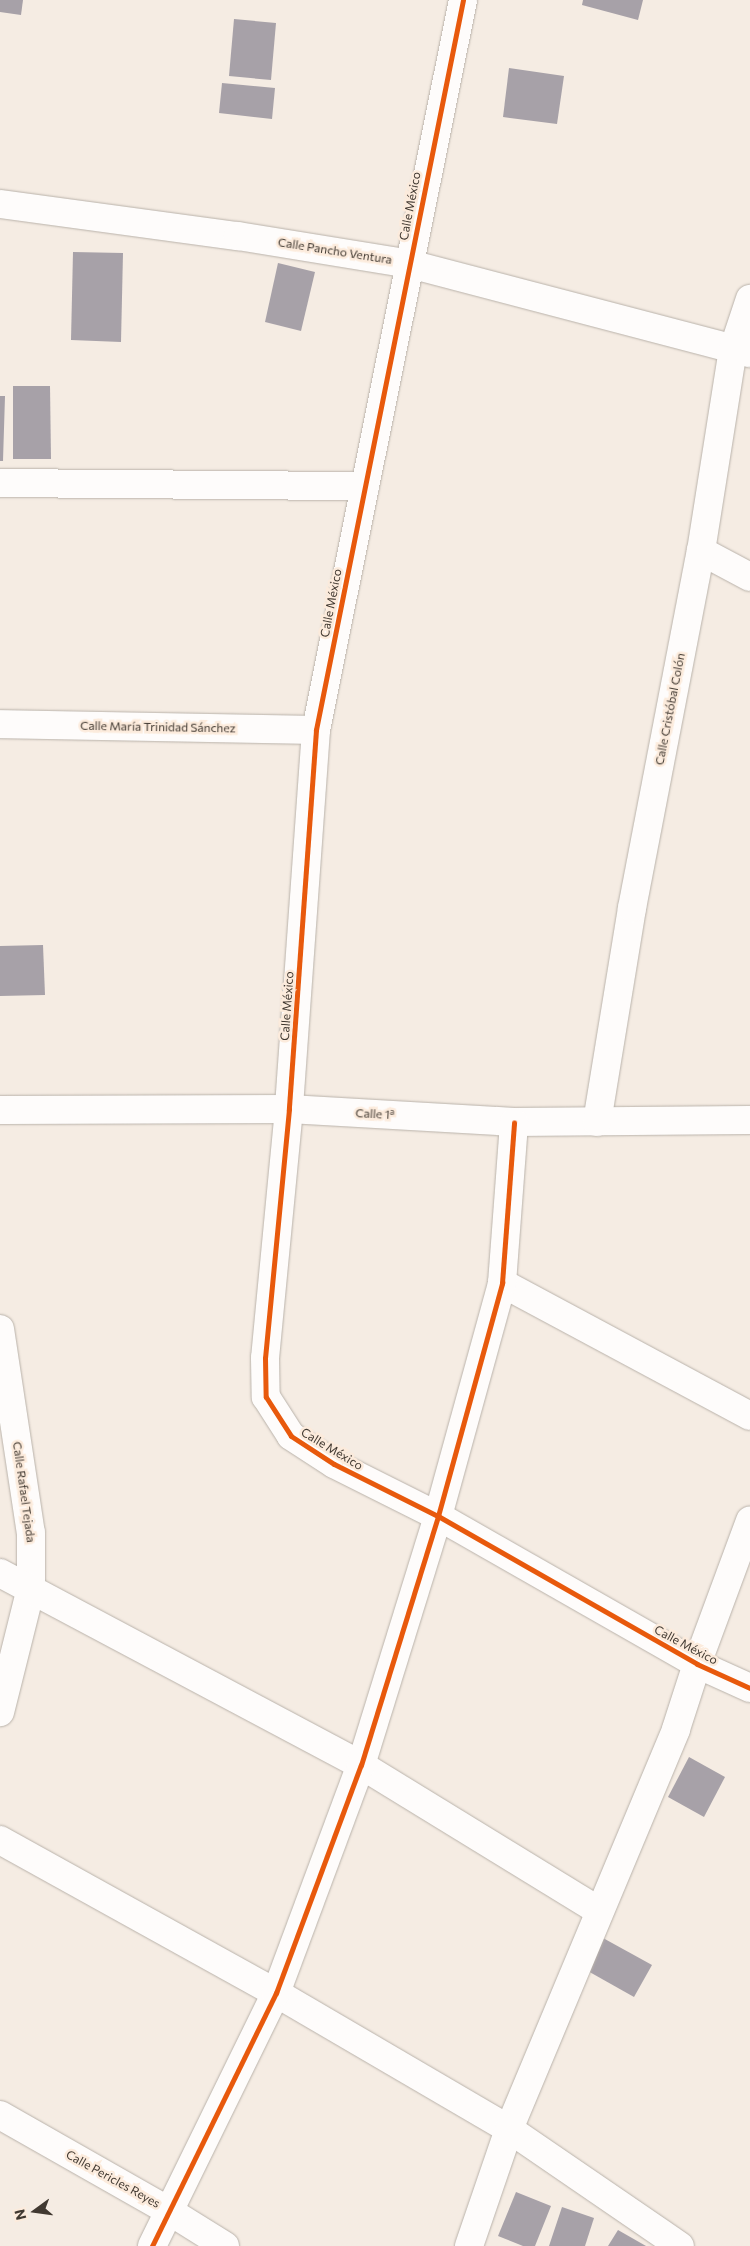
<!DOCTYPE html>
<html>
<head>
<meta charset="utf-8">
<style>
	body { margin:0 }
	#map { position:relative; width:750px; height:2246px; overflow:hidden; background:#f5ece3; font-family:Commissioner,sans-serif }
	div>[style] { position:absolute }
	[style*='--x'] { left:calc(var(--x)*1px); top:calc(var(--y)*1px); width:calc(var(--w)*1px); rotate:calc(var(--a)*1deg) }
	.building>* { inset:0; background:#a7a1a8 }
	.roads { filter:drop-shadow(0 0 1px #b9b2aa) drop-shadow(0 0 1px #b9b2aa) }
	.street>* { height:28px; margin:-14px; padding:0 14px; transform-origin:14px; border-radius:14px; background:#fefcfb }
	.cycleway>* { height:5px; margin:-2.5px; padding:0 2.5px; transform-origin:2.5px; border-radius:2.5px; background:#e8590c }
	span { translate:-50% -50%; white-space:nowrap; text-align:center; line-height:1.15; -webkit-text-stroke:5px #fcebdc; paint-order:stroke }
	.street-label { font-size:12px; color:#413931 }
	.north { position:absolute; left:10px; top:2186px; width:50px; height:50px; -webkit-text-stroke:4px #fcebdc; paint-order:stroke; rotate:256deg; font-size:14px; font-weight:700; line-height:20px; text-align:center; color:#413931 }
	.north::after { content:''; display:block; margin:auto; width:18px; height:22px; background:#413931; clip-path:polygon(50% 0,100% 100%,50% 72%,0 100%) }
</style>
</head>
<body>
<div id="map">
	<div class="building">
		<div style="clip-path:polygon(0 0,23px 0,21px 15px,0 12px)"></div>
		<div style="clip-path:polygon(583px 0,643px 0,638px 20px,582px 5px)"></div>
		<div style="clip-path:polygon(234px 19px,276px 23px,271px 80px,229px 76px)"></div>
		<div style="clip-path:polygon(509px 68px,564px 76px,557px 124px,503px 117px)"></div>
		<div style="clip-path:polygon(222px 83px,275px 88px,272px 119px,219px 113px)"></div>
		<div style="clip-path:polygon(73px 252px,123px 253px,121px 342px,71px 340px)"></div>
		<div style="clip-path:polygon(278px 263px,315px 272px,301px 331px,265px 322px)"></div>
		<div style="clip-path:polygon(13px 386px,50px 386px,51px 459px,13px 459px)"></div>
		<div style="clip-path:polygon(0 396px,5px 396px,3px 461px,0 461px)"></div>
		<div style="clip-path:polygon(43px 945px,45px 995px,0 996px,0 946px)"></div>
		<div style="clip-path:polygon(689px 1757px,725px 1777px,704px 1817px,668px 1797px)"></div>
		<div style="clip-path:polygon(603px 1938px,652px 1965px,634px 1997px,586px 1970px)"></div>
		<div style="clip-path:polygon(516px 2192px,551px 2206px,535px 2246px,523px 2246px,498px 2236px)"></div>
		<div style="clip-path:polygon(562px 2207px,594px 2218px,585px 2246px,549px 2246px)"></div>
		<div style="clip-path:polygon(618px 2230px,646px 2246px,608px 2246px)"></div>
	</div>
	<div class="roads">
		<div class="street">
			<div style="--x:463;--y:0;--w:745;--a:101.39"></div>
			<div style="--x:316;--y:730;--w:380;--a:94.1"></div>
			<div style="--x:289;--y:1109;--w:250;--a:95.5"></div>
			<div style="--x:265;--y:1358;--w:39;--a:89"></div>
			<div style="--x:266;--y:1397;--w:46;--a:57.3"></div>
			<div style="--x:291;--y:1436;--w:51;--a:33.1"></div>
			<div style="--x:334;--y:1464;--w:116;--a:26.6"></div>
			<div style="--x:438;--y:1516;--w:298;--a:29.7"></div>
			<div style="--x:697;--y:1664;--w:58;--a:24.4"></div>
			<div style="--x:0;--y:204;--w:240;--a:7.7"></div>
			<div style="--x:238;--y:236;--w:174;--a:9.2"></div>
			<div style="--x:410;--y:264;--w:351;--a:14.7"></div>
			<div style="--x:0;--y:483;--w:365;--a:0.5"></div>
			<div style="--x:701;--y:551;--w:55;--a:28"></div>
			<div style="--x:0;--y:724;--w:316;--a:1.1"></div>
			<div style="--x:0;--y:1110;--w:289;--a:-0.2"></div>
			<div style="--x:289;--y:1109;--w:225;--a:3.3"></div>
			<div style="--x:514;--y:1122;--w:236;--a:-0.5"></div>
			<div style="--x:597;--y:1122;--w:217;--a:-80.7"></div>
			<div style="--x:632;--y:908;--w:364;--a:-79.1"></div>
			<div style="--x:701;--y:551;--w:204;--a:-81"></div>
			<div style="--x:733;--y:350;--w:54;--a:-71.6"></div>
			<div style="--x:502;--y:1283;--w:281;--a:28.2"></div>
			<div style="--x:0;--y:1329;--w:206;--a:81.4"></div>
			<div style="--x:31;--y:1533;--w:55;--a:90"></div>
			<div style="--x:31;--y:1588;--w:128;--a:104"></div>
			<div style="--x:0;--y:1573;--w:409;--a:28"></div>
			<div style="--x:361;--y:1765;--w:279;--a:31.5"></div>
			<div style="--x:0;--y:1840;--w:316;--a:29"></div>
			<div style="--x:276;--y:1993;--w:270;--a:30.3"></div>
			<div style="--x:509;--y:2129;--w:207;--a:34.4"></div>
			<div style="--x:0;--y:2115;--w:194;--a:29.6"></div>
			<div style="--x:169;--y:2211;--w:66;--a:32"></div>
			<div style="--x:152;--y:2246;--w:282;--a:-63.9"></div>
			<div style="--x:276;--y:1993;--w:243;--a:-69.6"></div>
			<div style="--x:361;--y:1765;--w:261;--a:-72.8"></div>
			<div style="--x:438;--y:1516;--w:242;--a:-74.6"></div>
			<div style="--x:502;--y:1283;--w:161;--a:-85.7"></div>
			<div style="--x:469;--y:2246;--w:124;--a:-71.1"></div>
			<div style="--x:509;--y:2129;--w:433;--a:-67.3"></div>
			<div style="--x:676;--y:1729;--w:68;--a:-72.1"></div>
			<div style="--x:697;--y:1664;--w:153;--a:-69.7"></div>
		</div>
	</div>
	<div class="cycleway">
		<div style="--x:463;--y:0;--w:745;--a:101.39"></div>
		<div style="--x:316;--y:730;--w:380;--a:94.1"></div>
		<div style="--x:289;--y:1109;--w:250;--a:95.5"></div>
		<div style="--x:265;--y:1358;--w:39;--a:89"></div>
		<div style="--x:266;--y:1397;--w:46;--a:57.3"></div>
		<div style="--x:291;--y:1436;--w:51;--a:33.1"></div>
		<div style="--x:334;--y:1464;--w:116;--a:26.6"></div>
		<div style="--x:438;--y:1516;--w:298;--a:29.7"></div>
		<div style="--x:697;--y:1664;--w:58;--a:24.4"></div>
		<div style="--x:152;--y:2246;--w:282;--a:-63.9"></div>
		<div style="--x:276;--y:1993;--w:243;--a:-69.6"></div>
		<div style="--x:361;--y:1765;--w:261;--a:-72.8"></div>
		<div style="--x:438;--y:1516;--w:242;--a:-74.6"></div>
		<div style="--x:502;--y:1283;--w:161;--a:-85.7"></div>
	</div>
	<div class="street-label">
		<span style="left:410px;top:206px;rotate:-79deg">Calle México</span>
		<span style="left:335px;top:251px;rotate:9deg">Calle Pancho Ventura</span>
		<span style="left:331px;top:603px;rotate:-79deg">Calle México</span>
		<span style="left:670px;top:709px;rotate:-79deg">Calle Cristóbal Colón</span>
		<span style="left:158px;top:727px;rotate:1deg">Calle María Trinidad Sánchez</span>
		<span style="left:287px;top:1006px;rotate:-86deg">Calle México</span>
		<span style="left:375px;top:1114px;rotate:3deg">Calle 1ª</span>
		<span style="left:332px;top:1449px;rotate:31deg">Calle México</span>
		<span style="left:24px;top:1492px;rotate:82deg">Calle Rafael Tejada</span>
		<span style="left:686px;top:1645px;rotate:28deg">Calle México</span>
		<span style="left:113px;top:2179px;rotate:29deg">Calle Pericles Reyes</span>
	</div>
	<div class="north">N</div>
</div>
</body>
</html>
